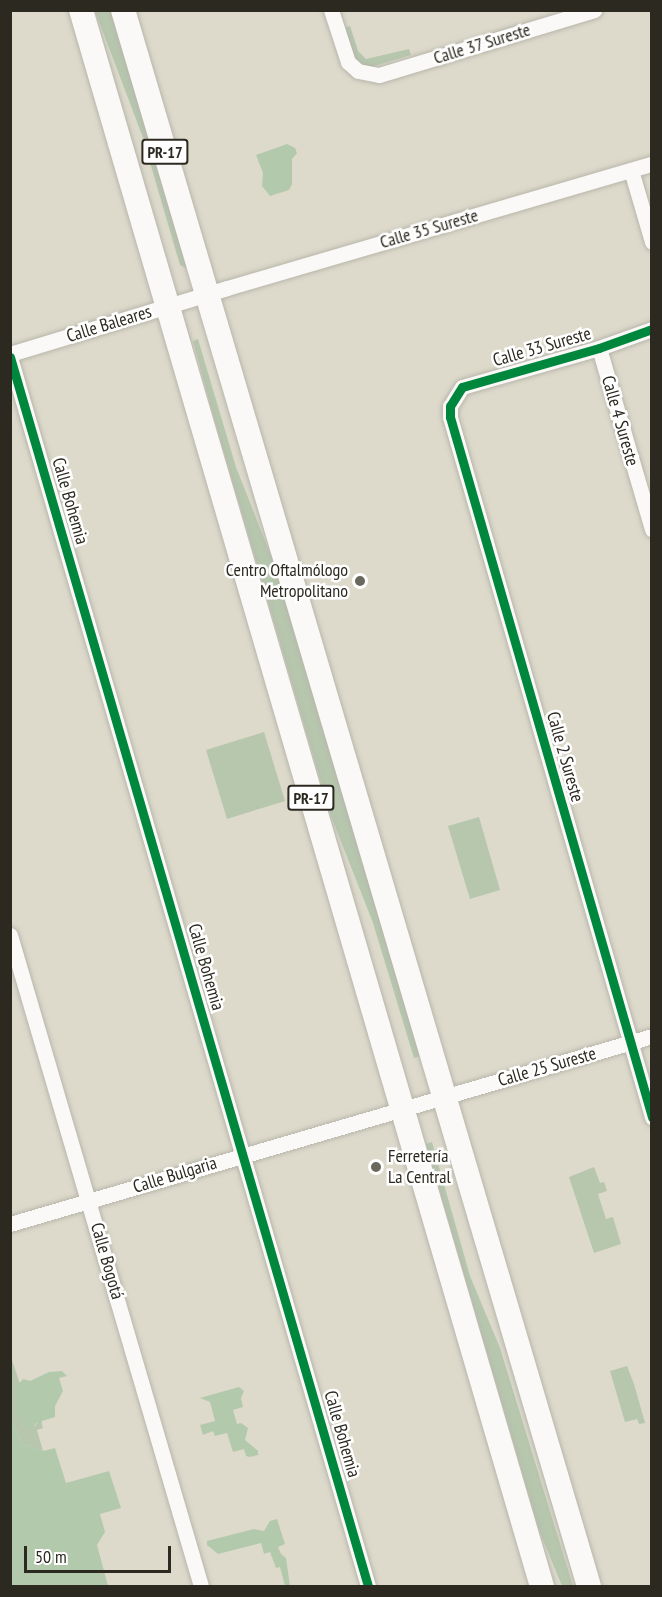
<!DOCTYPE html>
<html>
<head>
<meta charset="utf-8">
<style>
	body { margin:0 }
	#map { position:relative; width:662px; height:1597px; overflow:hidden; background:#dddacc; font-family:"PT Sans Narrow",sans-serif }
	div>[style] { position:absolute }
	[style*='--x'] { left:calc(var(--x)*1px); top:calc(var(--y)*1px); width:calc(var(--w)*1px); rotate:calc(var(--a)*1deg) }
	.green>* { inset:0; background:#b6c7ae }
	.forest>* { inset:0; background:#b3c9ac }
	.roads { filter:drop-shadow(0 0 2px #b8b6aa) drop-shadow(0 0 2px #b8b6aa) }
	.street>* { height:15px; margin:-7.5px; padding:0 7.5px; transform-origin:7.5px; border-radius:7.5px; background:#faf9f7 }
	.primary>* { height:24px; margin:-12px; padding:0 12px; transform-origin:12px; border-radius:12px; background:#faf9f7 }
	.cycleway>* { height:9px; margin:-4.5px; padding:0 4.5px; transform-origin:4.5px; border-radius:4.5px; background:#00873e }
	.dots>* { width:16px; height:16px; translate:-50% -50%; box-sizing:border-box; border:3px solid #fff; border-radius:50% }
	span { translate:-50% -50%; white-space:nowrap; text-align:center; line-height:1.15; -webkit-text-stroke:5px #fff; paint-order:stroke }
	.shield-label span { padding:2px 4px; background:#fff; border:2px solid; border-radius:4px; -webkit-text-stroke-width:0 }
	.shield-label { font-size:16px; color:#2c2a20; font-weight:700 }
	.street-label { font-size:18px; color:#2c2a20 }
	.poi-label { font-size:18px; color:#2c2a20 }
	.right { translate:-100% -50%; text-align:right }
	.left { translate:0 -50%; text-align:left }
	.frame { position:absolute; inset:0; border:12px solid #2c2a20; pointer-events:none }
	.scale { position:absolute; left:24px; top:1546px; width:147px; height:27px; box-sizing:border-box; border:3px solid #2c2a20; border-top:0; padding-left:8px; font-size:18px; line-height:21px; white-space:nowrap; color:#2c2a20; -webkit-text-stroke:4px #fff; paint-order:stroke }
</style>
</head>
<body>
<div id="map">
	<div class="green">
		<div style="clip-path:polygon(95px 11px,112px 11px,188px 265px,186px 268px,180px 265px,142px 135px)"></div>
		<div style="clip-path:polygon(350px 26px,358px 51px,366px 59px,409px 49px,411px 55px,371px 67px,362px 65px,354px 57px,344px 28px)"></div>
		<div style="clip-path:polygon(198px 339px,236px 467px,273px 561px,420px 1056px,414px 1058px,373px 923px,331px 816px,212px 411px,193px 341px)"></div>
		<div style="clip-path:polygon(264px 732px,285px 801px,227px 819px,206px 750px)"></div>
		<div style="clip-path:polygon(479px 817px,500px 890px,470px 899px,448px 826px)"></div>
		<div style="clip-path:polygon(432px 1142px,470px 1276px,500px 1348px,573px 1586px,562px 1586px,539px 1530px,426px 1144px)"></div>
		<div style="clip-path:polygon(594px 1167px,600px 1183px,604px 1182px,607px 1191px,598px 1194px,606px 1219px,613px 1217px,621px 1244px,594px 1253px,569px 1177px)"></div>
		<div style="clip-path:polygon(10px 1354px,34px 1426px,41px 1421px,43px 1428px,37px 1430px,43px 1451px,22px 1443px,11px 1419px)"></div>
		<div style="clip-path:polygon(627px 1366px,634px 1384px,645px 1423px,639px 1424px,637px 1419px,625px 1422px,610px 1371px)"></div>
	</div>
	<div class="forest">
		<div style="clip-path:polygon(287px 144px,295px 148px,297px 153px,292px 159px,292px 184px,289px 190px,270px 196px,262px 186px,263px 173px,256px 155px)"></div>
		<div style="clip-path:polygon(62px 1371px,67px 1376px,59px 1378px,63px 1391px,55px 1406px,55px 1417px,42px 1421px,41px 1425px,37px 1423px,29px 1429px,16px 1414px,16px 1387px,23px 1379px,30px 1381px,49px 1372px)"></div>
		<div style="clip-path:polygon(239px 1387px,244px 1391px,241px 1398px,243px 1407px,233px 1410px,237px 1424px,241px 1423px,248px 1428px,245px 1440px,258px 1451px,258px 1455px,250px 1457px,246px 1456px,244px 1449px,233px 1452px,227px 1433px,215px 1436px,213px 1431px,203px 1435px,200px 1425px,215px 1421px,210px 1402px,200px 1398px)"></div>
		<div style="clip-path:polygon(11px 1419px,22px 1443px,43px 1451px,55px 1448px,66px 1483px,109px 1471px,121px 1508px,100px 1514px,105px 1532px,97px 1545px,108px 1586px,11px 1586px)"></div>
		<div style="clip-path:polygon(277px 1519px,285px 1544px,278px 1547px,281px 1554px,286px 1558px,290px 1586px,285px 1586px,280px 1567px,276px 1568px,270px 1552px,264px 1554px,261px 1543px,218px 1554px,207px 1545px,207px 1541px,254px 1529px,264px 1531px,270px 1521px)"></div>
	</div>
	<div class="roads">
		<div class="street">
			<div style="--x:331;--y:10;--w:55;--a:71.9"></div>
			<div style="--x:348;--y:62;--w:13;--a:42"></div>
			<div style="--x:358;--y:71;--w:21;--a:11"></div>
			<div style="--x:379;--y:75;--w:225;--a:-16.8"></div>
			<div style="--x:631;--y:170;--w:75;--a:73.7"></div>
			<div style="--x:652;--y:329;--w:56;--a:160.3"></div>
			<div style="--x:599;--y:348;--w:142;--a:164.1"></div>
			<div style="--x:462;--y:387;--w:22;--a:122"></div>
			<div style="--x:450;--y:406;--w:11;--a:90"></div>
			<div style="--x:450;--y:417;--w:729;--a:73.9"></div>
			<div style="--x:599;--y:348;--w:189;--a:73.7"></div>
			<div style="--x:10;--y:354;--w:227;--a:-16.9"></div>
			<div style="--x:227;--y:288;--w:443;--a:-16.3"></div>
			<div style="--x:10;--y:357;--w:1280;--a:73.76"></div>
			<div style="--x:10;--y:935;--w:678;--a:73.65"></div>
			<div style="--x:10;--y:1224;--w:669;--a:-16.32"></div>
		</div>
		<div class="primary">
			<div style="--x:81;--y:10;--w:1642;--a:73.7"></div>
			<div style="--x:123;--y:10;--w:1643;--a:73.53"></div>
		</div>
	</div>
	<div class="cycleway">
		<div style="--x:652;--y:329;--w:56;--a:160.3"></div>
		<div style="--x:599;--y:348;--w:142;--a:164.1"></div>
		<div style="--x:462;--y:387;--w:22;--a:122"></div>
		<div style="--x:450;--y:406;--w:11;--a:90"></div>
		<div style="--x:450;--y:417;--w:729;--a:73.9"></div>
		<div style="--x:10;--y:357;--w:1280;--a:73.76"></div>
	</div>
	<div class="dots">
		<div style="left:360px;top:581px;background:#6a685c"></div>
		<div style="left:376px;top:1167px;background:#6a685c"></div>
	</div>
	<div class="shield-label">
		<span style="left:165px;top:152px">PR-17</span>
		<span style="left:311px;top:798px">PR-17</span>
	</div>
	<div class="street-label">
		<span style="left:482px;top:44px;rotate:-17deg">Calle 37 Sureste</span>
		<span style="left:429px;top:229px;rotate:-16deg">Calle 35 Sureste</span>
		<span style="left:109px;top:324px;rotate:-17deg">Calle Baleares</span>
		<span style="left:542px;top:347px;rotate:-16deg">Calle 33 Sureste</span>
		<span style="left:620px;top:421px;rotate:74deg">Calle 4 Sureste</span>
		<span style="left:70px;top:501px;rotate:74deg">Calle Bohemia</span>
		<span style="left:565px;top:757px;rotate:74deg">Calle 2 Sureste</span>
		<span style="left:206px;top:967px;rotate:74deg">Calle Bohemia</span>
		<span style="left:547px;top:1067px;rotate:-16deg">Calle 25 Sureste</span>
		<span style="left:175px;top:1175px;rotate:-17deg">Calle Bulgaria</span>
		<span style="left:107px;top:1261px;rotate:74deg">Calle Bogotá</span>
		<span style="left:342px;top:1434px;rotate:74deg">Calle Bohemia</span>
	</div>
	<div class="poi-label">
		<span class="right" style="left:348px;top:581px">Centro Oftalmólogo<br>Metropolitano</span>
		<span class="left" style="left:388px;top:1167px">Ferretería<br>La Central</span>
	</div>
	<div class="frame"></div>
	<div class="scale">50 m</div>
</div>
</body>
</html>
